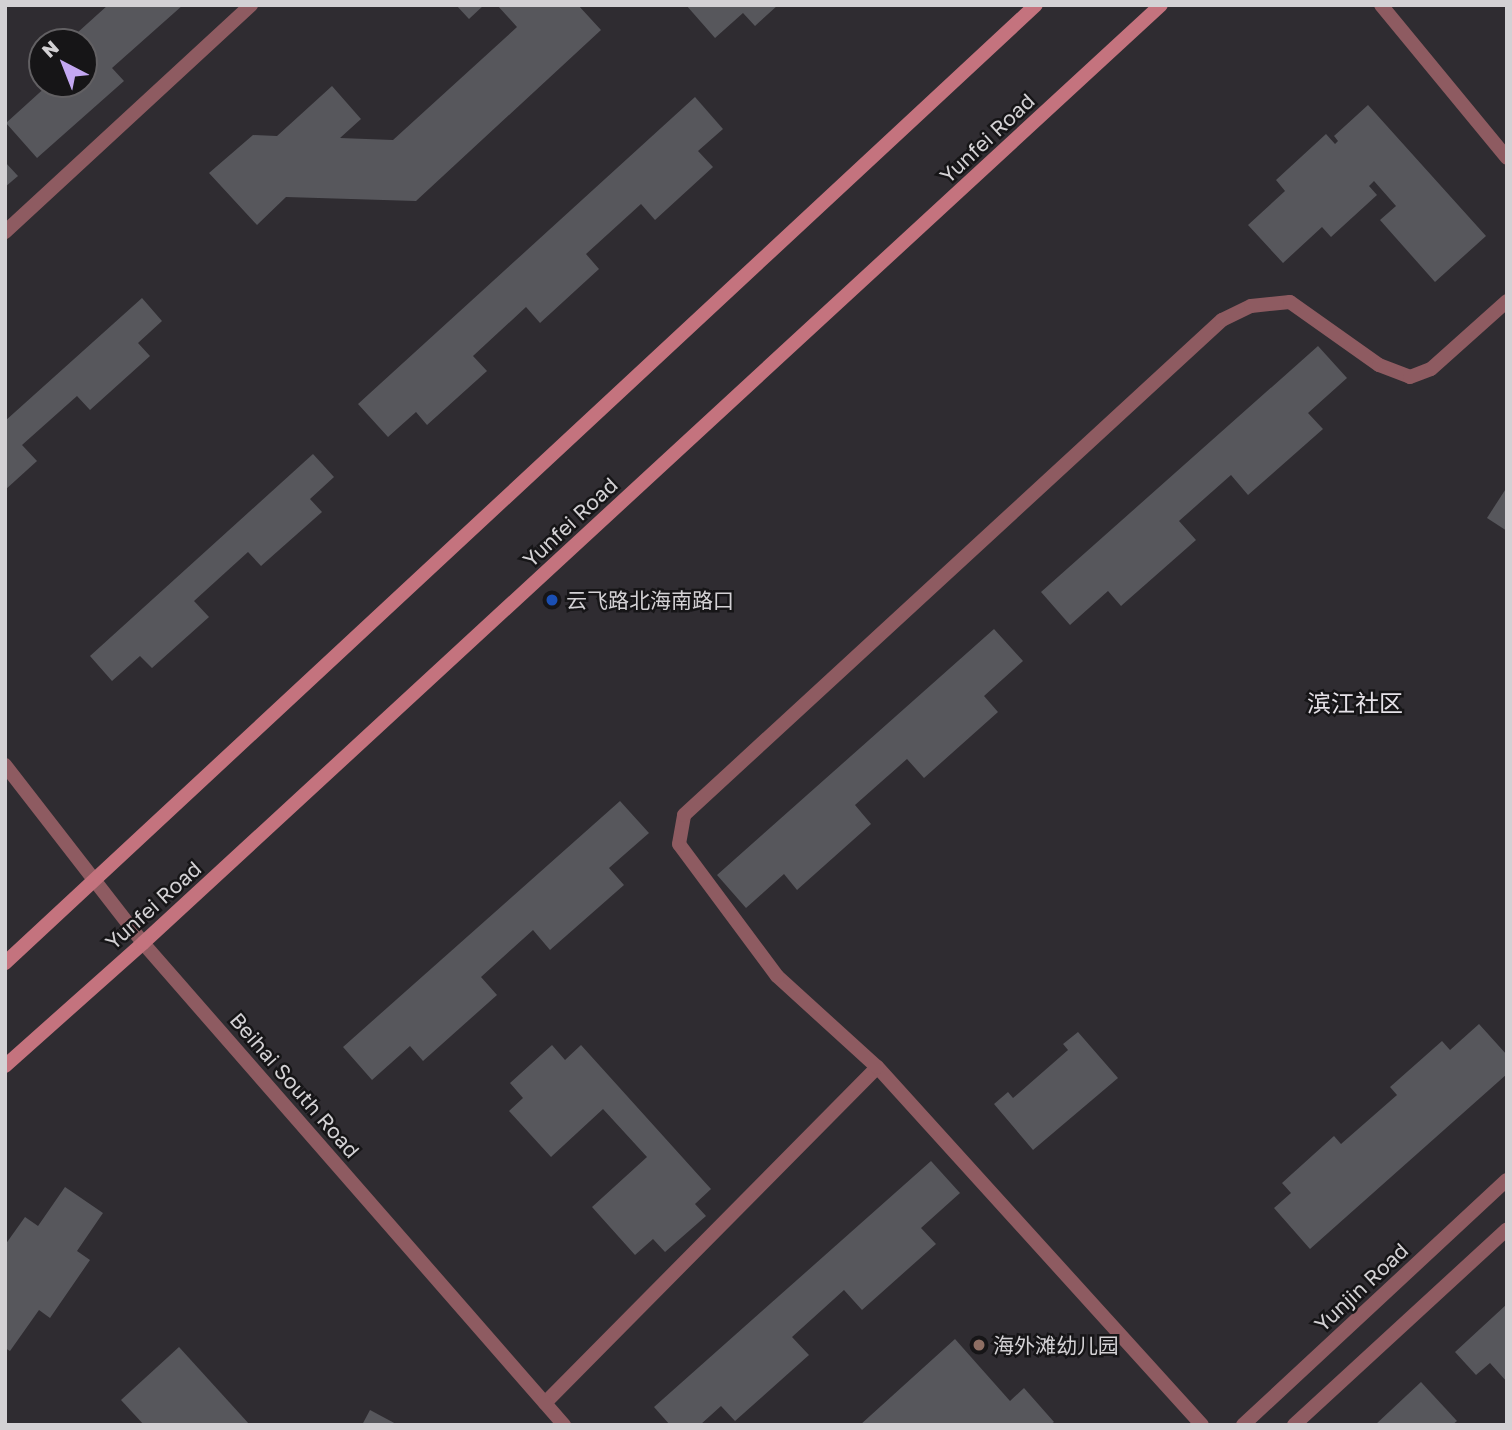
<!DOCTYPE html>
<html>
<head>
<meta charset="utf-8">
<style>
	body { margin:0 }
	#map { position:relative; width:1512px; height:1430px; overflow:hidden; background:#2f2c31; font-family:"Golos Text","Noto Sans SC",sans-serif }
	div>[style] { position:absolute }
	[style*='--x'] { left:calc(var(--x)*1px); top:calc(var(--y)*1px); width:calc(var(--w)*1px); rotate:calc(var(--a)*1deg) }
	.building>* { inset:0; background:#57575c }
	.service>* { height:14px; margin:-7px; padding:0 7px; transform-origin:7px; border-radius:7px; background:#8e5b61 }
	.minor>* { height:14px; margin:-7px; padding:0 7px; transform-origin:7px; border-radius:7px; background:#8e5b61 }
	.tertiary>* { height:14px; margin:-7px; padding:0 7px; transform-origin:7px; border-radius:7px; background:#8e5b61 }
	.secondary>* { height:14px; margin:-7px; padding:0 7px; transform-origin:7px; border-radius:7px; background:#c4737e }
	.dots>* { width:19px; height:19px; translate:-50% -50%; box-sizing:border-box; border:4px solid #161517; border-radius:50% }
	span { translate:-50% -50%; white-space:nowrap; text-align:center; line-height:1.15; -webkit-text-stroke:5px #161517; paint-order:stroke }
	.street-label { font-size:21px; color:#d3d1d4 }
	.poi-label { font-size:21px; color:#d3d1d4 }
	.left { translate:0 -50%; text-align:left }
	.quarter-label { font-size:24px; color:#e5e1e7 }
	.frame { position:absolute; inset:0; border:7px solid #d3d1d4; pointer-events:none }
	.north { position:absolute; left:28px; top:28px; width:70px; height:70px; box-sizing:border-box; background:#161517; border:2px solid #626063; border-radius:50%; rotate:318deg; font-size:19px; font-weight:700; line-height:28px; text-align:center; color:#d3d1d4 }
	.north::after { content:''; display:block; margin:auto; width:24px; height:32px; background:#c3a7f2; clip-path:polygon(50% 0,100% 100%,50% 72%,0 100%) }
</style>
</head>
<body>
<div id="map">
	<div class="building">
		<div style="clip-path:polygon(108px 5px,183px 5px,112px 68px,124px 81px,37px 158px,6px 123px,49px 84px,84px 84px,84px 53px,90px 48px,77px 33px)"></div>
		<div style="clip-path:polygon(456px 5px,484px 5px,469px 19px)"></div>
		<div style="clip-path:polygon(497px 5px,578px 5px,601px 30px,416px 201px,286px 197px,257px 225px,209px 173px,253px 135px,277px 136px,332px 86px,361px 119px,340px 138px,393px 140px,517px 27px)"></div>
		<div style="clip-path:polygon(686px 5px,778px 5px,755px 26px,743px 13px,715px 38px)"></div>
		<div style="clip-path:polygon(695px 97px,723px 129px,698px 151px,713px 167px,655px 220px,641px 204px,586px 254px,599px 269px,540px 323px,526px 307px,473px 356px,487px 371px,427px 425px,416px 412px,388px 437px,358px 404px)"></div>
		<div style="clip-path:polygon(1368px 105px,1486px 236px,1435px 282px,1380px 220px,1396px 206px,1374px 181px,1369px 186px,1377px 195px,1331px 237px,1322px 227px,1283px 263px,1248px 225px,1285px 191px,1276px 180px,1326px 134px,1335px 144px,1338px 141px,1334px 136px)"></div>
		<div style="clip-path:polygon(5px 162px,18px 176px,5px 187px)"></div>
		<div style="clip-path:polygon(142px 298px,162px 321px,138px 343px,150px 356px,90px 410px,77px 396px,22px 445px,37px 461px,5px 490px,5px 421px)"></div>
		<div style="clip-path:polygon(1318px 346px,1347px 378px,1308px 413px,1323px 429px,1248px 495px,1231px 475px,1179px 521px,1196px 540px,1121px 606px,1108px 591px,1070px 625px,1041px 592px)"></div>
		<div style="clip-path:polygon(313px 454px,334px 477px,310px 499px,322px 512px,261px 566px,248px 552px,194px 601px,209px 617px,152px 668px,140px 656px,112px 681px,90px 656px)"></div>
		<div style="clip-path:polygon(1507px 487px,1507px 531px,1487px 518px)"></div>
		<div style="clip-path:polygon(994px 629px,1023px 661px,984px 696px,998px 712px,924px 778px,907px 759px,855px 805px,871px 824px,797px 890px,784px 874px,746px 908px,717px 875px)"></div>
		<div style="clip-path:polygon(620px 801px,649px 833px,609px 868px,624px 885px,550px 950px,533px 930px,481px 977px,497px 995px,423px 1061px,410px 1046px,372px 1080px,343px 1047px)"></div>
		<div style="clip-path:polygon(1479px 1024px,1507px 1055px,1507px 1074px,1310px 1249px,1274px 1208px,1291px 1193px,1282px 1183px,1334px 1136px,1341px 1144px,1397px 1095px,1390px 1087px,1442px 1041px,1450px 1050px)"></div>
		<div style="clip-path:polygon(1078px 1032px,1118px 1078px,1033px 1150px,994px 1104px,1008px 1092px,1013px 1098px,1068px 1050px,1063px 1044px)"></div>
		<div style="clip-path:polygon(552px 1045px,565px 1060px,581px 1045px,711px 1189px,695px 1204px,706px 1216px,665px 1252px,653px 1239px,635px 1255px,592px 1207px,647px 1157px,603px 1109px,551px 1157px,509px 1111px,523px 1098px,510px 1083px)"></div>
		<div style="clip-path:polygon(931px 1161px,960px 1193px,921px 1228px,936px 1244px,862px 1310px,844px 1290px,792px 1337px,809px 1355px,735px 1421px,721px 1406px,700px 1425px,670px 1425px,654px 1407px)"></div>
		<div style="clip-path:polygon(65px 1187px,103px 1213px,77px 1251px,90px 1260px,50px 1318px,39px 1310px,10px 1351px,5px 1348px,5px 1245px,25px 1217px,38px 1226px)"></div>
		<div style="clip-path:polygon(1507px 1304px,1507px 1382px,1490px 1363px,1476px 1375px,1455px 1352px)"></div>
		<div style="clip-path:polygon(955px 1339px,1010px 1401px,1024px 1388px,1054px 1422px,1050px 1425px,860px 1425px)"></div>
		<div style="clip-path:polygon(179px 1347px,250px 1425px,144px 1425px,121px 1400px)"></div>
		<div style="clip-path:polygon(1421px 1382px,1457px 1421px,1452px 1425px,1375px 1425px)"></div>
		<div style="clip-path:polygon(370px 1410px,398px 1425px,362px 1425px)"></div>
	</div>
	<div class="service">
		<div style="--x:545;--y:1403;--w:472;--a:-45.3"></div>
		<div style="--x:1202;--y:1425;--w:484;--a:-132.2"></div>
		<div style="--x:877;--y:1067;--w:135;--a:-137.7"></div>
		<div style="--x:777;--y:976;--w:164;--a:-126.6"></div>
		<div style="--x:679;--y:844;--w:29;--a:-80"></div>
		<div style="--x:684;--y:815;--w:731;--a:-42.62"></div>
		<div style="--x:1222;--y:320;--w:32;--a:-26"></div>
		<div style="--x:1251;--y:306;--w:39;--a:-6"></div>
		<div style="--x:1290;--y:302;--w:109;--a:35.3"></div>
		<div style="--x:1379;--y:365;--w:33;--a:21"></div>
		<div style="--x:1410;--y:377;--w:22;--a:-21"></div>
		<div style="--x:1431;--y:369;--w:102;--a:-41.8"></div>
	</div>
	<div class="minor">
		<div style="--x:5;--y:232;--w:335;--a:-42.7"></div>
	</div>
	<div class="tertiary">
		<div style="--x:1381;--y:5;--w:198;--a:50.5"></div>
		<div style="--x:5;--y:765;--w:225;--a:52.2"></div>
		<div style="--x:143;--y:943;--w:640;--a:48.86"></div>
		<div style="--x:1243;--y:1425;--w:360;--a:-42.9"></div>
		<div style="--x:1294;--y:1425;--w:289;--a:-42.6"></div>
	</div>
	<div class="secondary">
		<div style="--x:5;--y:963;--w:1407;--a:-42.9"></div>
		<div style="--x:5;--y:1066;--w:185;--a:-41.7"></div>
		<div style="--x:143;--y:943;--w:1384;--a:-42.66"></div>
	</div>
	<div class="dots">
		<div style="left:552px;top:600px;background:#1a4fb4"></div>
		<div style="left:979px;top:1345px;background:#8d6e63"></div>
	</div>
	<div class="street-label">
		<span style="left:987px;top:138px;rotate:-43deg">Yunfei Road</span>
		<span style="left:570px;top:522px;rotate:-43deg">Yunfei Road</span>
		<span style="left:153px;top:905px;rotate:-42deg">Yunfei Road</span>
		<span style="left:295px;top:1085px;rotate:49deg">Beihai South Road</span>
		<span style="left:1361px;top:1287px;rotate:-43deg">Yunjin Road</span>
	</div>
	<div class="poi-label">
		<span class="left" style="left:566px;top:600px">云飞路北海南路口</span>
		<span class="left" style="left:993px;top:1345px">海外滩幼儿园</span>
	</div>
	<div class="quarter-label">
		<span style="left:1355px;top:703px">滨江社区</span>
	</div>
	<div class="frame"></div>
	<div class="north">N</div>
</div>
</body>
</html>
